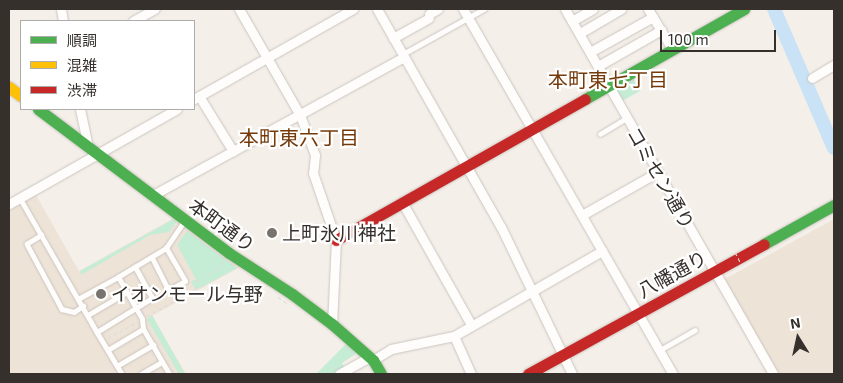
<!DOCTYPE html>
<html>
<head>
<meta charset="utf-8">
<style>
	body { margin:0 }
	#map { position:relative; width:843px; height:383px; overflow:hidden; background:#f5efe9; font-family:"Exo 2","Noto Sans JP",sans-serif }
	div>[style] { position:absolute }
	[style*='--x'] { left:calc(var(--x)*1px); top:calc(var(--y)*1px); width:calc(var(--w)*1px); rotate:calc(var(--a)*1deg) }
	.built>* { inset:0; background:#eee3d7 }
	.green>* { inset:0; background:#c5ecd5 }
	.river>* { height:14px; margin:-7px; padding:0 7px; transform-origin:7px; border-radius:7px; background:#c9e2f6 }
	.path>* { height:1px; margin-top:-0.5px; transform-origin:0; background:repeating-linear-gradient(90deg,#dddbda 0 4px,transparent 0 6.5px) }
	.roads { filter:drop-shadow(0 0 1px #cac5c0) drop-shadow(0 0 1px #cac5c0) }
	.lane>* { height:4.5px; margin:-2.25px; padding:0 2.25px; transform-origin:2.25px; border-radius:2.25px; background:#fefdfc }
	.street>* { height:9px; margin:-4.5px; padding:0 4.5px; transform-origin:4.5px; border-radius:4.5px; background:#fefdfc }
	.fast>* { height:11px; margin:-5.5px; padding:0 5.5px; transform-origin:5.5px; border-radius:5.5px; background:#4caf50 }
	.slow>* { height:11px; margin:-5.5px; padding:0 5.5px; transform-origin:5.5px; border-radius:5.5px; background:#ffc107 }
	.jam>* { height:11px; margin:-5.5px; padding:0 5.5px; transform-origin:5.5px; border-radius:5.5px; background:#c62828 }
	.path-bridge>* { height:1px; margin-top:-0.5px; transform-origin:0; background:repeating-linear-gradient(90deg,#dddbda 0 4px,transparent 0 6.5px) }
	.dots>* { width:14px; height:14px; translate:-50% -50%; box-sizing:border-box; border:2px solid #fff; border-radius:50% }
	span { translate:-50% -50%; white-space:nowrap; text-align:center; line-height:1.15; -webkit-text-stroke:4.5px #fff; paint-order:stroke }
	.street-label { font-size:19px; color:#35302c }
	.poi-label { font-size:19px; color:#35302c }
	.left { translate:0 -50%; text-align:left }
	.neighbourhood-label { font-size:20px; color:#753a0a }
	.frame { position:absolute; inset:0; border:10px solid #35302c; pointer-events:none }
	.legend { position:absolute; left:20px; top:20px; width:175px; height:90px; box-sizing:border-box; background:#fff; border:1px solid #aeacab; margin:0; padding:6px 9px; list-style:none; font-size:15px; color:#35302c }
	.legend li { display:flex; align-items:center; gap:10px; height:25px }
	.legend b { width:25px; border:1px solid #aeacab }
	.north { position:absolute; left:773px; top:313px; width:50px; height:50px; -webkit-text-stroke:4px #fff; paint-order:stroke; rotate:350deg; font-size:14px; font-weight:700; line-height:20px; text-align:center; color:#35302c }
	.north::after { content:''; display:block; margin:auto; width:18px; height:22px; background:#35302c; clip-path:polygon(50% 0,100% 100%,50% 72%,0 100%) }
	.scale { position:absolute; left:660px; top:30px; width:116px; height:22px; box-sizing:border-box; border:2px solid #35302c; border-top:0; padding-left:6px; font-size:15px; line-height:18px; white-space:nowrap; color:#35302c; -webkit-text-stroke:4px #fff; paint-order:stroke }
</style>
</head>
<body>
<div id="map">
	<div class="built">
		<div style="clip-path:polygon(36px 195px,79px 271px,174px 218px,240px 267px,152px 316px,186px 374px,9px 374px,9px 211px)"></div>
		<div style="clip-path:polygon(834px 219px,834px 374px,778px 374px,725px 279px)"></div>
	</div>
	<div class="green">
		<div style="clip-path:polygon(632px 76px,640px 91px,622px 101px,614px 86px)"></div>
		<div style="clip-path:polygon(174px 219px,177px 221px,169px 232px,150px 235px,81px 275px,80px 271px)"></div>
		<div style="clip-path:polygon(187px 231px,237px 268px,196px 290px,191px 282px,196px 279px,177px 245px)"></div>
		<div style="clip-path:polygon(152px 315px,185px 374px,179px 374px,147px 319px)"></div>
		<div style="clip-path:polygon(348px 342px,359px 352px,342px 363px,345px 369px,336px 374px,316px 374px)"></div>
	</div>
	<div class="river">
		<div style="--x:774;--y:9;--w:151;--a:66.7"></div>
	</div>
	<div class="path">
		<div style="--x:278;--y:297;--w:11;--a:34"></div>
		<div style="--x:147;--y:316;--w:56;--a:-28.9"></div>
		<div style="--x:196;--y:289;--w:8;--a:-83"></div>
		<div style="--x:197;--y:281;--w:23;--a:-29"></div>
		<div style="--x:217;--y:270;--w:11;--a:-52"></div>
		<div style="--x:108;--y:338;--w:33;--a:-29"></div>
	</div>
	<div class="roads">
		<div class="lane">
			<div style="--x:403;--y:54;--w:93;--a:-29.1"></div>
			<div style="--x:600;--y:134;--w:31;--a:-31"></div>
			<div style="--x:20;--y:198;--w:155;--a:60.1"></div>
			<div style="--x:97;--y:332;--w:65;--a:-31.7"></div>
			<div style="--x:152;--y:298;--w:35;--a:-119"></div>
			<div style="--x:42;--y:235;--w:17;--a:149"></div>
			<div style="--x:27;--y:244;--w:74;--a:61.7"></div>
			<div style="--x:62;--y:309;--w:12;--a:14"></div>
			<div style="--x:74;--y:312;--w:11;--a:-34"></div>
			<div style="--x:152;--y:257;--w:37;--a:63"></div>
			<div style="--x:169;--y:290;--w:18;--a:-29"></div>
			<div style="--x:185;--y:281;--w:38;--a:-120"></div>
			<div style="--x:78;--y:299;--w:46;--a:-28.8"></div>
			<div style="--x:88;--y:315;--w:45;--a:-30.5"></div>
			<div style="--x:97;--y:332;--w:49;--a:59.2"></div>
			<div style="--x:108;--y:350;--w:41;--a:-31"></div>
			<div style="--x:660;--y:350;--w:40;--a:-29.7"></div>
			<div style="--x:117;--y:366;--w:42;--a:-30.3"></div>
			<div style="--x:141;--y:374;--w:24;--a:-30"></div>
			<div style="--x:169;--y:374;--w:52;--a:-120"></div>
			<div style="--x:143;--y:329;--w:10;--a:-96"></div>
			<div style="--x:142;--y:319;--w:48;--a:-119.7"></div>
			<div style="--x:118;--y:277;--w:56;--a:-31.1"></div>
			<div style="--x:166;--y:248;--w:34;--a:-56"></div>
		</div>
		<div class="street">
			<div style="--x:61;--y:9;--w:12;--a:81"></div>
			<div style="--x:239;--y:9;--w:122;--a:60.1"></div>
			<div style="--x:300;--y:115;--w:43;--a:69.4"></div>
			<div style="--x:315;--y:155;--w:18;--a:96"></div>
			<div style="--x:313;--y:173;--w:71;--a:71.1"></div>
			<div style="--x:336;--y:240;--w:84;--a:92.7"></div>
			<div style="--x:377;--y:9;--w:251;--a:60.4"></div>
			<div style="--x:501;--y:227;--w:163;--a:64.2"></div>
			<div style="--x:463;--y:9;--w:421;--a:60.1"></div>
			<div style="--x:565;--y:9;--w:420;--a:60.3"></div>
			<div style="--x:648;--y:9;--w:47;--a:59"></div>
			<div style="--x:429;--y:14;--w:10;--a:-29"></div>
			<div style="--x:133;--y:21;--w:25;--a:-29"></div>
			<div style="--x:572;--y:21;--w:24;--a:-30"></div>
			<div style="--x:580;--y:33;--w:48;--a:-30.3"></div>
			<div style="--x:393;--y:38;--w:41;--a:-29.1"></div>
			<div style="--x:590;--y:52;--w:72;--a:-29.1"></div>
			<div style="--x:598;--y:66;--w:73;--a:-29.7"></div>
			<div style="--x:812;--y:78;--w:26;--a:-31"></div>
			<div style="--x:199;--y:96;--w:65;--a:58.3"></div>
			<div style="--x:233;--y:151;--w:195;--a:-28.8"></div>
			<div style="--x:194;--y:99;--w:183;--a:-29.5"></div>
			<div style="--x:80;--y:109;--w:38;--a:78"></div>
			<div style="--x:153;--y:195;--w:91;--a:-28.8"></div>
			<div style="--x:402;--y:202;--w:142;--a:60.6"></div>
			<div style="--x:9;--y:204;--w:193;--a:-29.5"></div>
			<div style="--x:582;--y:215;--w:87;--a:-29.5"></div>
			<div style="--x:454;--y:336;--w:42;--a:65.9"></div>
			<div style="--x:373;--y:360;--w:21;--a:-31"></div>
			<div style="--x:391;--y:349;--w:64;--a:-11.7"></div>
			<div style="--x:454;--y:336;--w:171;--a:-29.9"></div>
			<div style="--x:339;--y:374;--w:35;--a:-29"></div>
		</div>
		<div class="fast">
			<div style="--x:585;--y:99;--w:183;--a:-29.5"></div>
			<div style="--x:38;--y:109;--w:239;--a:37"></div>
			<div style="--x:229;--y:253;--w:75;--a:33.1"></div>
			<div style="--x:292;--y:294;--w:50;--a:36.9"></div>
			<div style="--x:332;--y:324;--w:55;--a:41.3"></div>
			<div style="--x:373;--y:360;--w:16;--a:60"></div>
			<div style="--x:764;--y:244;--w:80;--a:-29.1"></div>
		</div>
		<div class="slow">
			<div style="--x:9;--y:87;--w:15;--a:37"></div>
		</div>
		<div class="jam">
			<div style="--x:336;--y:240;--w:286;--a:-29.5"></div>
			<div style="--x:528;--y:374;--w:269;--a:-28.8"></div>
		</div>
	</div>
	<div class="path-bridge">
		<div style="--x:735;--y:252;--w:13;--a:63"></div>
	</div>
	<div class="dots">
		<div style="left:272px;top:233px;background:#78736e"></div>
		<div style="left:101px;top:294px;background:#78736e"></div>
	</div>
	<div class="street-label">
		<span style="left:661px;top:178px;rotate:60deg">コミセン通り</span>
		<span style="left:222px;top:225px;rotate:36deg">本町通り</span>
		<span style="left:672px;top:274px;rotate:-29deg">八幡通り</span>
	</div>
	<div class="poi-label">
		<span class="left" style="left:282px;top:233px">上町氷川神社</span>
		<span class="left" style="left:111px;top:294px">イオンモール与野</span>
	</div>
	<div class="neighbourhood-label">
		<span style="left:608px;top:79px">本町東七丁目</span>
		<span style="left:299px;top:137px">本町東六丁目</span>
	</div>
	<div class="frame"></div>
	<ul class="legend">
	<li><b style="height:6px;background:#4caf50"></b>順調</li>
	<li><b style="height:6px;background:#ffc107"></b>混雑</li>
	<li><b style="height:6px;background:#c62828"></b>渋滞</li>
	</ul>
	<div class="north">N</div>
	<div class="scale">100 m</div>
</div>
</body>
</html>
